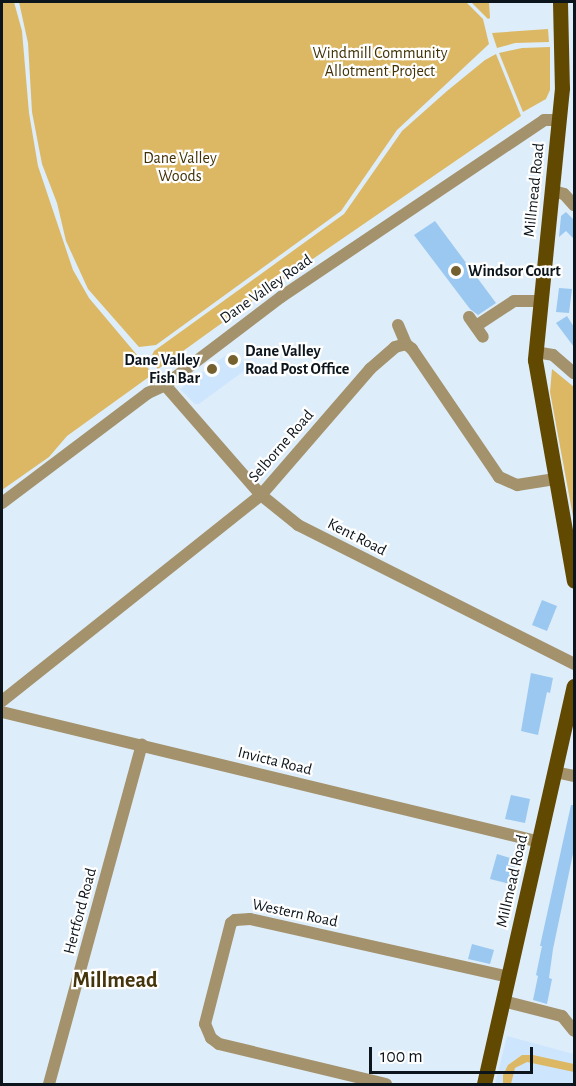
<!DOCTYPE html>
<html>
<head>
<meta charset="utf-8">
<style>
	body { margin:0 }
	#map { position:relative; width:576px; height:1086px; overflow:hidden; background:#deedfa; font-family:"Alegreya Sans",sans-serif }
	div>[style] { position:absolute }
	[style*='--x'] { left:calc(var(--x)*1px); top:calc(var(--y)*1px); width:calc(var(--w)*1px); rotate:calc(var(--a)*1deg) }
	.built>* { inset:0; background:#cee6fd }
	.green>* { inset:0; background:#dcb865 }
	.building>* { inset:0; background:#9ac8f0 }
	.minor>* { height:12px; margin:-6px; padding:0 6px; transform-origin:6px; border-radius:6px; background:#a3926c }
	.major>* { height:15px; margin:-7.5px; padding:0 7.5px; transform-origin:7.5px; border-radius:7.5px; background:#624901 }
	.dots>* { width:16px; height:16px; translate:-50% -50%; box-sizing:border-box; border:3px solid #fff; border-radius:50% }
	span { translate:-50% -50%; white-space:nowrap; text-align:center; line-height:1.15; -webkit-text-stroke:4.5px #fff; paint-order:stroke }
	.park-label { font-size:16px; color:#413105 }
	.street-label { font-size:16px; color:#0c151c }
	.poi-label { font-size:16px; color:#0c151c; font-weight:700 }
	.left { translate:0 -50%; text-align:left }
	.right { translate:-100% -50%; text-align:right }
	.district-label { font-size:22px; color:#45350c; font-weight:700 }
	.frame { position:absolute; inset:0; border:3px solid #0c151c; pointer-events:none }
	.scale { position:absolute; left:369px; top:1047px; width:164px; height:27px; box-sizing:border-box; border:3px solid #0c151c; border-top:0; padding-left:8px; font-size:18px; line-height:21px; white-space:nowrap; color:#0c151c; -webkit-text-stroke:4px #fff; paint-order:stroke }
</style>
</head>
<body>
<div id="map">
	<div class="built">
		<div style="clip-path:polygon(233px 350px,248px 368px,199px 404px,195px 404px,180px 389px)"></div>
		<div style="clip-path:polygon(507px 1036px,574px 1054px,574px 1084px,495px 1084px)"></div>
	</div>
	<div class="green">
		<div style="clip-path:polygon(2px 2px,14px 2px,22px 31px,29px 113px,38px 166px,73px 270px,89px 298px,153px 374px,67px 436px,49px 457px,2px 490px)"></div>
		<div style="clip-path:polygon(19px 2px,466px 2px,483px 19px,489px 44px,397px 130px,341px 211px,156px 345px,139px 347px,88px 289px,66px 241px,57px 203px,42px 164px,32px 112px,28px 43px)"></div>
		<div style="clip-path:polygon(471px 2px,489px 2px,490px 18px,488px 19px)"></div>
		<div style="clip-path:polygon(548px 29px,549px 42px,515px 43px,497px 48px,492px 33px)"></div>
		<div style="clip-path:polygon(550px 47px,550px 90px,546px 99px,523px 112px,499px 53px,522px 48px)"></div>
		<div style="clip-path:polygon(496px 54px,521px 116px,272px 287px,158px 369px,150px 360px,154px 351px,344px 214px,402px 131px,447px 91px,485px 60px)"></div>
		<div style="clip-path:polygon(552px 369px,574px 387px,574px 522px,550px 392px)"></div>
		<div style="clip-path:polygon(522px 1055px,533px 1055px,574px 1064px,574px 1072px,527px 1062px,515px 1068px,511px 1084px,503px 1084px,503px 1075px,508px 1065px)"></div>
	</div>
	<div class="building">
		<div style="clip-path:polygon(566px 212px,574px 220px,574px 239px,566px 231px,559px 237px,561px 216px)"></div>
		<div style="clip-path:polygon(435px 221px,496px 303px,478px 315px,470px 309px,414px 235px)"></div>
		<div style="clip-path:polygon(559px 288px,572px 289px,569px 313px,556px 312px)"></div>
		<div style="clip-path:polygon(567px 316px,574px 327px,574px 347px,556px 323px)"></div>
		<div style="clip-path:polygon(542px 600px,557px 606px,547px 631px,532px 625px)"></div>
		<div style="clip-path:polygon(531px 673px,553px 678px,550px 693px,547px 692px,538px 735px,521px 731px)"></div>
		<div style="clip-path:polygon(511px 795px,530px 799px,525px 823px,505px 819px)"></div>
		<div style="clip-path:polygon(571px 805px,574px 805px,574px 849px,553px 949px,549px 978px,552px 979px,547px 1004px,533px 1000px,538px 976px,536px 975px,542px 946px,540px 946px)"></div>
		<div style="clip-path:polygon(497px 854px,517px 860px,510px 884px,490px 879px)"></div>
		<div style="clip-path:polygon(472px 944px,494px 950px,490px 964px,468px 959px)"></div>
	</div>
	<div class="minor">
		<div style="--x:553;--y:191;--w:11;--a:15"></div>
		<div style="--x:564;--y:194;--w:15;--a:48"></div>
		<div style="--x:469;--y:317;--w:24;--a:55"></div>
		<div style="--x:398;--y:325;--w:21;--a:67"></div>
		<div style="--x:476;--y:326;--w:45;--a:-33.3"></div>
		<div style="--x:514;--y:301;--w:27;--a:0"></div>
		<div style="--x:535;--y:352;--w:18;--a:9"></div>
		<div style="--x:553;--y:355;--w:28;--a:41"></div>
		<div style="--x:165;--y:385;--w:146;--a:48.9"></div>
		<div style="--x:261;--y:495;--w:48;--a:39"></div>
		<div style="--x:298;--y:525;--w:309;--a:26.7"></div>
		<div style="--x:2;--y:503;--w:183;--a:-37"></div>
		<div style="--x:148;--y:393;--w:19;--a:-25"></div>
		<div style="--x:165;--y:385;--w:146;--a:-37.2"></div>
		<div style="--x:281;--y:297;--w:317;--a:-33.9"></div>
		<div style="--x:544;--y:120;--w:15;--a:0"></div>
		<div style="--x:2;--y:701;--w:331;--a:-38.5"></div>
		<div style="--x:261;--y:495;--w:167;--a:-49.1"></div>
		<div style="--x:370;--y:369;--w:33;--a:-41"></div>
		<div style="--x:395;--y:347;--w:11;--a:-15"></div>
		<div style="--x:406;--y:344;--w:8;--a:40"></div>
		<div style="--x:412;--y:349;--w:155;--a:55.8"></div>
		<div style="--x:499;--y:477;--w:20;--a:24"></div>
		<div style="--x:517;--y:485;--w:37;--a:-9"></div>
		<div style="--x:2;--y:712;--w:553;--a:13.58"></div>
		<div style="--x:555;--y:772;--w:19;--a:12"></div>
		<div style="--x:503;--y:1001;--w:61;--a:14.3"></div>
		<div style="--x:562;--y:1016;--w:19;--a:51"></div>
		<div style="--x:49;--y:1084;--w:352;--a:-74.7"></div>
		<div style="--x:386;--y:1084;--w:172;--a:-166.5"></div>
		<div style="--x:219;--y:1044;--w:10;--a:-143"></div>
		<div style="--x:211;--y:1038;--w:15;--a:-113"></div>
		<div style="--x:205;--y:1024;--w:104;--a:-75.6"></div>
		<div style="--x:231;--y:923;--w:5;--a:-37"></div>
		<div style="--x:235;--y:920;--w:15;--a:-4"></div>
		<div style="--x:250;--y:919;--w:265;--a:12.6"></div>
	</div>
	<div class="major">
		<div style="--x:560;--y:2;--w:86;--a:88.7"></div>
		<div style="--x:562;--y:88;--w:273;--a:95.7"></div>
		<div style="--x:535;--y:360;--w:224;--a:80"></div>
		<div style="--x:484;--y:1084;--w:408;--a:-77.3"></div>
	</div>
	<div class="dots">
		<div style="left:456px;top:271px;background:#75602f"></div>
		<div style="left:233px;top:360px;background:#75602f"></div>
		<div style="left:212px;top:369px;background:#75602f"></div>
	</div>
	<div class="park-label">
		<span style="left:380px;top:62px">Windmill Community<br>Allotment Project</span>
		<span style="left:180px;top:167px">Dane Valley<br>Woods</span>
	</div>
	<div class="street-label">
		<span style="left:534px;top:190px;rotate:-84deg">Millmead Road</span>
		<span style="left:266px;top:289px;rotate:-35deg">Dane Valley Road</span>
		<span style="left:281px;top:446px;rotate:-49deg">Selborne Road</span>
		<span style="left:357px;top:537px;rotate:27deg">Kent Road</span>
		<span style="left:275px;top:761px;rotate:14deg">Invicta Road</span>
		<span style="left:512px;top:881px;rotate:-77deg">Millmead Road</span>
		<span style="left:80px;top:911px;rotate:-75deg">Hertford Road</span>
		<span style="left:295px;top:913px;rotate:12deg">Western Road</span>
	</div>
	<div class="poi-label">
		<span class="left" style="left:468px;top:271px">Windsor Court</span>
		<span class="left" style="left:245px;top:360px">Dane Valley<br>Road Post Office</span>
		<span class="right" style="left:200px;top:369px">Dane Valley<br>Fish Bar</span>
	</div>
	<div class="district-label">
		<span style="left:115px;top:981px">Millmead</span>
	</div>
	<div class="frame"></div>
	<div class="scale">100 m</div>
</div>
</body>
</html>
